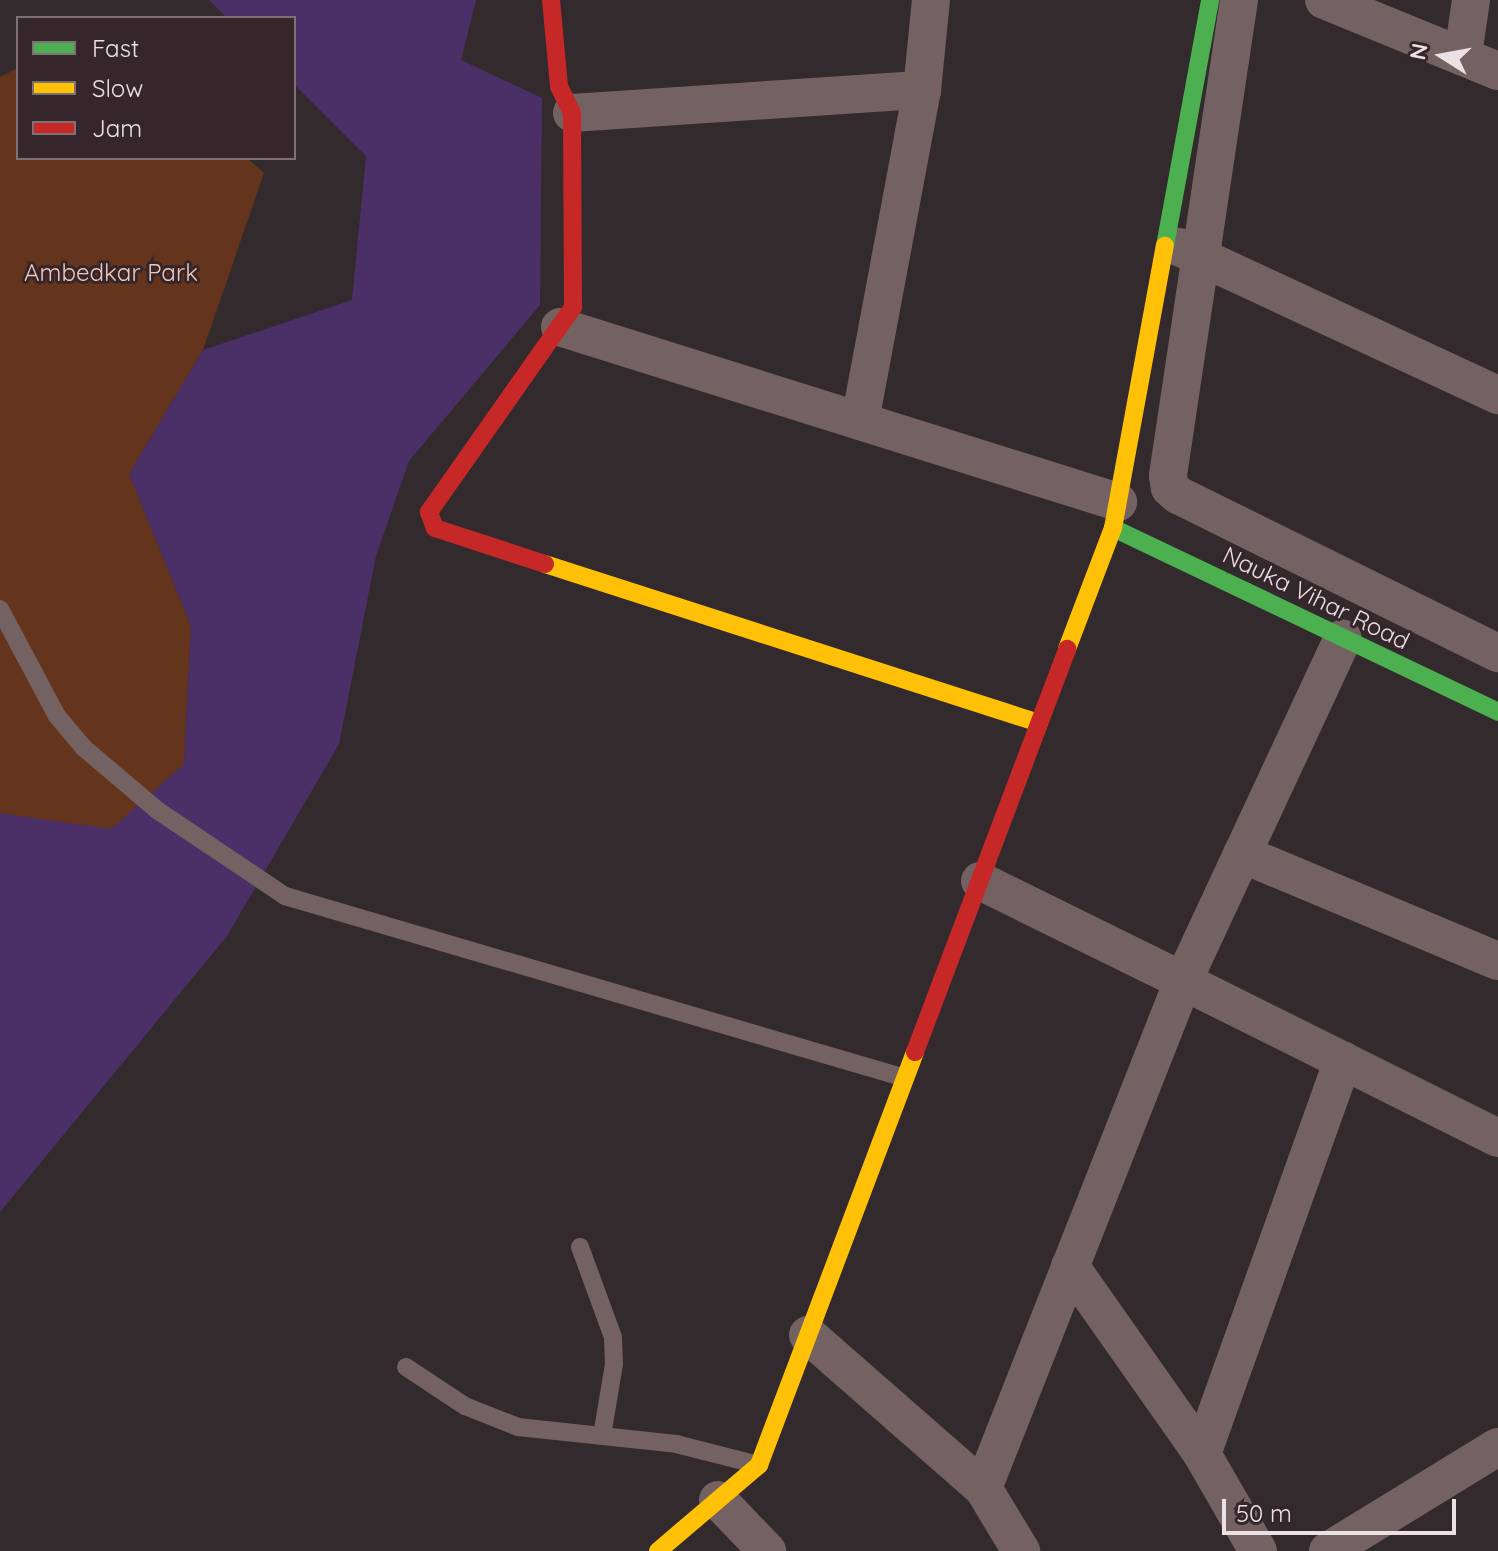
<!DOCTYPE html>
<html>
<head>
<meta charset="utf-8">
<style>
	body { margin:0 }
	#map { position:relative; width:1498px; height:1551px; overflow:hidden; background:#322a2d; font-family:Quicksand,sans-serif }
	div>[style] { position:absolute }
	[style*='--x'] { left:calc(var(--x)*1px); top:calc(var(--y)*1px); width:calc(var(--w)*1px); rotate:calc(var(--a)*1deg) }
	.green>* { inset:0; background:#65341d }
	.water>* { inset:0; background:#4b3068 }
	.lane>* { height:18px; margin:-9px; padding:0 9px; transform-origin:9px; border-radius:9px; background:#746263 }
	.street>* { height:38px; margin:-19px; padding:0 19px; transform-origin:19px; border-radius:19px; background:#746263 }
	.fast>* { height:18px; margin:-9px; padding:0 9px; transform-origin:9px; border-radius:9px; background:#4caf50 }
	.slow>* { height:18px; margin:-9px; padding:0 9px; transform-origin:9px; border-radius:9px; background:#ffc107 }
	.jam>* { height:18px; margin:-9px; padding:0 9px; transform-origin:9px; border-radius:9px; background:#c62828 }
	span { translate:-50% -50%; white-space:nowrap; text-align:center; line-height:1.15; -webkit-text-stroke:6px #35262c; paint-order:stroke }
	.park-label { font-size:24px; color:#f1c8b6 }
	.street-label { font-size:24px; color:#ebe1e4 }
	.legend { position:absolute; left:16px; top:16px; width:280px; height:144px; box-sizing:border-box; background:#35262c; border:2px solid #7e7176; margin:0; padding:10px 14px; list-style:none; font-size:24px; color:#ebe1e4 }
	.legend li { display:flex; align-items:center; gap:16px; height:40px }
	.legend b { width:40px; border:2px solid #7e7176 }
	.north { position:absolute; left:1402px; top:16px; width:80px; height:80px; -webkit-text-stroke:6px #35262c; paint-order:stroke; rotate:281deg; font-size:22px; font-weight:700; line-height:32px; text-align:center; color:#ebe1e4 }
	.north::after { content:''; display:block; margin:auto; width:28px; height:36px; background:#ebe1e4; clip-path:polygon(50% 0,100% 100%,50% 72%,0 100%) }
	.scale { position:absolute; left:1222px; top:1499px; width:234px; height:36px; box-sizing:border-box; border:4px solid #ebe1e4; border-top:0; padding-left:10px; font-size:24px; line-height:28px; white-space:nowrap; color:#ebe1e4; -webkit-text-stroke:6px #35262c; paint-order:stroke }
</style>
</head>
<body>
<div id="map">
	<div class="green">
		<div style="clip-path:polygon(18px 68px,18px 158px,247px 158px,264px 173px,203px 350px,129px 474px,191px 626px,184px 765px,157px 810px,111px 829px,0 825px,0 77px)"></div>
	</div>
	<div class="water">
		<div style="clip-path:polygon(209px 0,476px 0,461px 60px,542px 98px,540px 305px,409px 461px,376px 556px,339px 744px,227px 936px,0 1212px,0 813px,111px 829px,184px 764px,191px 626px,129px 474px,203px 350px,352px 300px,366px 156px,294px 84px,294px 18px,227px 18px)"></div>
	</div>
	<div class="lane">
		<div style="--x:0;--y:609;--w:121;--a:62"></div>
		<div style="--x:57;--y:716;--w:42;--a:49.8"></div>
		<div style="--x:84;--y:748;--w:96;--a:40.3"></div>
		<div style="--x:157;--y:810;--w:154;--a:33.9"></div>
		<div style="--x:285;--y:896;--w:646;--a:16.36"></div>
		<div style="--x:580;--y:1247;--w:96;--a:69.9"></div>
		<div style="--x:613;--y:1337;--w:27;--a:88"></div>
		<div style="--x:614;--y:1364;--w:73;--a:99.5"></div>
		<div style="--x:406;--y:1367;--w:71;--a:33.5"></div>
		<div style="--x:465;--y:1406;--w:57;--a:21.6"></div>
		<div style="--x:518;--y:1427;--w:159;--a:6.1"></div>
		<div style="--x:676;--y:1444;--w:81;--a:14.2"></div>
	</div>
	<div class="street">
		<div style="--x:1239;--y:0;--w:481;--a:98.5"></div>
		<div style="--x:1168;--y:476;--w:12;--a:81"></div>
		<div style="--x:1170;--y:488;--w:11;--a:41"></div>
		<div style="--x:1178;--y:495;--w:357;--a:26.3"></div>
		<div style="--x:1324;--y:0;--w:188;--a:22.2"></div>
		<div style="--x:1463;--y:55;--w:56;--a:-81.7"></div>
		<div style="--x:572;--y:113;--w:351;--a:-3.8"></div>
		<div style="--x:1179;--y:247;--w:352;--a:24.9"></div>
		<div style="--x:560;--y:327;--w:585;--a:17.41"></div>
		<div style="--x:860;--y:421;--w:337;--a:-79.4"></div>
		<div style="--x:922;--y:90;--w:90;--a:-84.3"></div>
		<div style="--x:1242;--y:854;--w:277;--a:22.7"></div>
		<div style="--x:980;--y:881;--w:226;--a:26.2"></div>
		<div style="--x:1183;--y:981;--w:378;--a:-65"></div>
		<div style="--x:1070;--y:1266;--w:230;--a:54.9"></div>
		<div style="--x:1202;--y:1454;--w:112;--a:60"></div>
		<div style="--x:808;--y:1335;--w:232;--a:41.2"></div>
		<div style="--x:983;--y:1488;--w:74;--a:58.9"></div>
		<div style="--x:1202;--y:1454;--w:418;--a:-70.3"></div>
		<div style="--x:983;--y:1488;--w:545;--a:-68.47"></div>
		<div style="--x:1183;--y:981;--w:352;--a:26.5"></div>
		<div style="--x:718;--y:1500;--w:71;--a:46.1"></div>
		<div style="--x:1328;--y:1551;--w:199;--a:-31.5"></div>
	</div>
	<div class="fast">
		<div style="--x:1165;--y:246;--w:250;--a:-79.6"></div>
		<div style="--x:1113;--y:528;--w:427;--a:25.5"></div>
	</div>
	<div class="slow">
		<div style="--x:545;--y:564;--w:519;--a:17.84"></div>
		<div style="--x:1067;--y:649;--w:129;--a:-69.2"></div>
		<div style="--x:1113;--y:528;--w:287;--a:-79.6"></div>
		<div style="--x:658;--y:1551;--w:133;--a:-40.4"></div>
		<div style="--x:759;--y:1465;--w:441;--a:-69.3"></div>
	</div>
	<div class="jam">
		<div style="--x:545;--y:564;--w:116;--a:-161.9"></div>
		<div style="--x:435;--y:528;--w:17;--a:-111"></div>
		<div style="--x:429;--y:512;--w:251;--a:-54.9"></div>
		<div style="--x:573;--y:307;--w:194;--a:-90.3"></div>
		<div style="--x:572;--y:113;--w:30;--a:-116"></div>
		<div style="--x:559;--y:86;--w:86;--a:-95.3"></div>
		<div style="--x:915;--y:1052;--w:431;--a:-69.3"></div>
	</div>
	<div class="park-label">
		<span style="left:111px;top:273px">Ambedkar Park</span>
	</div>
	<div class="street-label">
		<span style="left:1316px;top:598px;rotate:26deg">Nauka Vihar Road</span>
	</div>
	<ul class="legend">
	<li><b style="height:10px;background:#4caf50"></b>Fast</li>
	<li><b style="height:10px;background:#ffc107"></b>Slow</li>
	<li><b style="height:10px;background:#c62828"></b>Jam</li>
	</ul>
	<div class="north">N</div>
	<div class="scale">50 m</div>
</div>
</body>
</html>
